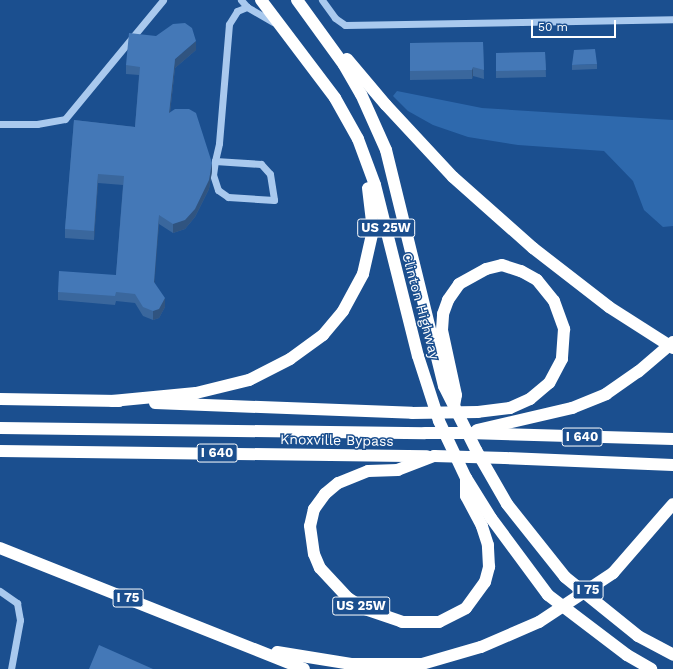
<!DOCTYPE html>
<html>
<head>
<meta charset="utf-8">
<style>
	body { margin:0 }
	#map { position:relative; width:673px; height:669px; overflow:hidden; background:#1b4f8f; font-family:"Work Sans",sans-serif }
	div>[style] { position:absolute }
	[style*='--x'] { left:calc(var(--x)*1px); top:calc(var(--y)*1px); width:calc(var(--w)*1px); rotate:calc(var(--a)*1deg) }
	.green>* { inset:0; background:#2e69ad }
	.minor>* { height:7px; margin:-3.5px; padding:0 3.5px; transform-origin:3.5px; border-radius:3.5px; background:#a9c9ee }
	.highway>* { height:12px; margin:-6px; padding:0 6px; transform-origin:6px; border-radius:6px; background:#fff }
	.highway-bridge>* { height:12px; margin:-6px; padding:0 6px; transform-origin:6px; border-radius:6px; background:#fff }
	.wall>* { inset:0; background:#3a679d }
	.shaded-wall>* { inset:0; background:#305480 }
	.building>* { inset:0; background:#4478b7 }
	span { translate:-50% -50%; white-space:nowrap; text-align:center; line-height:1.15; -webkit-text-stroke:3px #1b4f8f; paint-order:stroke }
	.shield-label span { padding:1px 3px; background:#1b4f8f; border:1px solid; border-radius:3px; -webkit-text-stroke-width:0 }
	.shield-label { font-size:13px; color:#fff; font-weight:700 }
	.street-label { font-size:14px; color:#fff }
	.scale { position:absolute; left:531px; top:20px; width:85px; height:18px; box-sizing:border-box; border:2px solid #fff; border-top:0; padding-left:5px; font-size:12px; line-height:14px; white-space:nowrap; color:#fff; -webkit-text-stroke:3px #1b4f8f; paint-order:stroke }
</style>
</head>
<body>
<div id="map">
	<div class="green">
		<div style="clip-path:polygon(397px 91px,482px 108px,673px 120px,673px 226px,663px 227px,644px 210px,633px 181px,604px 151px,518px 145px,468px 137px,433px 125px,408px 111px,393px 96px)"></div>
	</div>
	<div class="minor">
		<div style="--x:241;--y:0;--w:9;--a:49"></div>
		<div style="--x:247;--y:7;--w:30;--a:30"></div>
		<div style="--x:322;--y:0;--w:22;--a:54"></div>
		<div style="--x:335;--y:18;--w:12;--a:35"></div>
		<div style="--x:345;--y:25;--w:328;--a:-1"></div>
		<div style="--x:0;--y:124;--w:37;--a:0"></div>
		<div style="--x:37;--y:124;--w:28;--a:-10"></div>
		<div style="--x:65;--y:119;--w:154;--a:-50.5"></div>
		<div style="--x:215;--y:161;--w:46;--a:3.7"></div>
		<div style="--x:261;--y:164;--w:13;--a:48"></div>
		<div style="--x:270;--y:174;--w:26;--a:81"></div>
		<div style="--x:274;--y:200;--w:46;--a:-176.3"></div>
		<div style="--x:228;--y:197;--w:12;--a:-145"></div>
		<div style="--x:218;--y:190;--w:16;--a:-108"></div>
		<div style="--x:213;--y:175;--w:14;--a:-82"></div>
		<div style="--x:215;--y:161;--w:18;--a:-77"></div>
		<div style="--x:219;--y:143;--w:119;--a:-85.2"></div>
		<div style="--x:229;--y:24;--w:15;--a:-58"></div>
		<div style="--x:237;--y:11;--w:11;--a:-22"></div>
		<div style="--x:0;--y:591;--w:21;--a:35"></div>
		<div style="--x:17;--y:603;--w:17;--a:80"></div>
		<div style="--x:20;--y:620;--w:50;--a:100.4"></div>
	</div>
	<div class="highway">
		<div style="--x:261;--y:0;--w:123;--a:52.9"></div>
		<div style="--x:335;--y:98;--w:47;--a:60.7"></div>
		<div style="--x:358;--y:139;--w:49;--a:69.7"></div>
		<div style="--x:375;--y:185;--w:176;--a:75.9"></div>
		<div style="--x:418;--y:356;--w:68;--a:72.1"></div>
		<div style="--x:439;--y:421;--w:63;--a:64.7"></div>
		<div style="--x:466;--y:478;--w:47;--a:58"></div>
		<div style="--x:491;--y:518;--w:96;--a:53.5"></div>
		<div style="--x:548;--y:595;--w:99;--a:37.2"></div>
		<div style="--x:627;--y:655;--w:28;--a:30"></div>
		<div style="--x:297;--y:0;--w:80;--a:54.1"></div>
		<div style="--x:344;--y:65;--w:34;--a:60"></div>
		<div style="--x:361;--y:94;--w:61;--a:65.9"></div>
		<div style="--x:386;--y:150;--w:243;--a:76.2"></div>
		<div style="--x:444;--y:386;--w:72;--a:63.4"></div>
		<div style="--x:476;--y:450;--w:62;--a:60.1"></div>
		<div style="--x:507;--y:504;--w:93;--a:51.5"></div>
		<div style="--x:565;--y:577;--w:94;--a:38.9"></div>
		<div style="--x:638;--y:636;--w:40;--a:28"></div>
		<div style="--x:347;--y:59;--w:60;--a:49.7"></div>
		<div style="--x:386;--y:105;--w:98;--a:47.1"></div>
		<div style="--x:453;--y:177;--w:107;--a:41.6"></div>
		<div style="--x:533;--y:248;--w:96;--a:37.8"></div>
		<div style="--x:609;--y:307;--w:76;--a:32.6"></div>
		<div style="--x:0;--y:399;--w:119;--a:1"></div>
		<div style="--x:112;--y:401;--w:84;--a:-5.4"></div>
		<div style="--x:196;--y:393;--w:55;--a:-13.8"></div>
		<div style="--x:249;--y:380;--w:46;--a:-27.1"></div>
		<div style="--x:290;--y:359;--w:41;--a:-36"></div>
		<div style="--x:323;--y:335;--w:31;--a:-50"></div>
		<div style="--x:343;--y:311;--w:42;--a:-61.6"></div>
		<div style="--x:363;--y:274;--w:45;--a:-77.2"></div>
		<div style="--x:373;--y:230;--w:42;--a:-96.8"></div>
		<div style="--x:155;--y:403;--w:257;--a:2.2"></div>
		<div style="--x:454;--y:406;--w:11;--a:-80"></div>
		<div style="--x:456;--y:395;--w:66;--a:-102.2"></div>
		<div style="--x:442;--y:330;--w:16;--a:-86"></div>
		<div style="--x:443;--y:314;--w:15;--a:-70"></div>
		<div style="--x:448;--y:300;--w:19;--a:-55"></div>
		<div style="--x:459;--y:284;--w:31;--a:-29"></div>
		<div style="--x:486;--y:269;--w:16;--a:-14"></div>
		<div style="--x:502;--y:265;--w:20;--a:18"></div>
		<div style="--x:521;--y:271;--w:18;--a:29"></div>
		<div style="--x:537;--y:280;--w:27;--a:51"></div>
		<div style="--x:554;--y:301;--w:30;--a:70"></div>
		<div style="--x:564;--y:329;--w:30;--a:94"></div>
		<div style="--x:562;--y:359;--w:27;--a:118"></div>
		<div style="--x:549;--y:383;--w:25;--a:140"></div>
		<div style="--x:530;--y:399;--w:22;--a:156"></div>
		<div style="--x:510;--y:408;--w:32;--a:173"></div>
		<div style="--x:0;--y:428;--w:425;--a:0.7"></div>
		<div style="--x:477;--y:430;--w:98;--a:-13"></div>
		<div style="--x:572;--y:408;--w:37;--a:-22"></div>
		<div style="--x:606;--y:394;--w:39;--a:-35"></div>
		<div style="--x:468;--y:433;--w:205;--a:1.7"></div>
		<div style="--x:0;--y:451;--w:427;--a:0.7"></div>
		<div style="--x:434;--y:456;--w:39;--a:159"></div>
		<div style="--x:398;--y:470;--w:30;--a:178"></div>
		<div style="--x:368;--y:471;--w:32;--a:158"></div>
		<div style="--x:338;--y:483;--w:17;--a:140"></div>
		<div style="--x:325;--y:494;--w:19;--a:126"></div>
		<div style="--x:314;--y:509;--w:17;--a:103"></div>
		<div style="--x:310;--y:526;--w:28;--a:82"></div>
		<div style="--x:314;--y:554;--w:15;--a:67"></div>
		<div style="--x:320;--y:568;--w:41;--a:47"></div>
		<div style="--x:348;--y:598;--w:20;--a:33"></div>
		<div style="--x:365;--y:609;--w:39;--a:19"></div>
		<div style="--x:402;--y:622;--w:37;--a:0"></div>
		<div style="--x:439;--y:622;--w:30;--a:-27"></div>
		<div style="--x:466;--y:608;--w:32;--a:-54"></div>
		<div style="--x:485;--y:582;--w:16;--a:-75"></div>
		<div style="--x:489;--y:567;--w:22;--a:-93"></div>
		<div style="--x:488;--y:545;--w:20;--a:-108"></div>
		<div style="--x:482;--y:526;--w:34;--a:-118"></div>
		<div style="--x:466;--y:496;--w:18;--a:-90"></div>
		<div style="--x:505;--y:458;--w:168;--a:2.4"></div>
		<div style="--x:0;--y:548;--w:327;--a:21.7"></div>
		<div style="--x:277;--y:652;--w:75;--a:9.2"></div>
		<div style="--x:351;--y:664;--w:71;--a:0"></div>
		<div style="--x:422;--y:664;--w:61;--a:-16.1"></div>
	</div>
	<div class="highway-bridge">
		<div style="--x:638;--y:372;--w:46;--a:-40.6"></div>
		<div style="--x:412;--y:413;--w:66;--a:-0.9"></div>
		<div style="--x:425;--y:433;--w:43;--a:0"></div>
		<div style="--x:434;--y:456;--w:71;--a:1.6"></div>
		<div style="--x:481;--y:647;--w:63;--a:-23.3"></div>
		<div style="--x:539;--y:622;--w:89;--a:-33.5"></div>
		<div style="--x:613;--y:573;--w:91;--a:-49"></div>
	</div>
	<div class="wall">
		<div style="clip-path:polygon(483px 42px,484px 79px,473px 76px,472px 79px,410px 80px,410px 43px)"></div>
		<div style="clip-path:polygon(196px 50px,175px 68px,170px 113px,212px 171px,209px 189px,195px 217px,185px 229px,173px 233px,159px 224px,154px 282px,165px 307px,159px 318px,153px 320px,143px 316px,135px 303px,116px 301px,115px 305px,58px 300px,58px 292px,116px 275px,123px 185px,98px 183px,94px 240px,65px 238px,65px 229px,74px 120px,135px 127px,139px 75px,126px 74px,126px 65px)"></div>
		<div style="clip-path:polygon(545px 52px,546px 77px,496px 78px,496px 53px)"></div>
		<div style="clip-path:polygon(597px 64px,597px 69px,572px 70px,572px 65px)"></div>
	</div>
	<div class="shaded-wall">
		<div style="clip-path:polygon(196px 41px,196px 50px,175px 68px,169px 122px,169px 113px,175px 59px)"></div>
		<div style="clip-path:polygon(473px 67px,473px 76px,472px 79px,472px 70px)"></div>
		<div style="clip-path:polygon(212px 163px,212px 171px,209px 189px,195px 217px,185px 229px,173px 233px,173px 224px)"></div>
		<div style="clip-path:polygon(98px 174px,98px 183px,94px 240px,94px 231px)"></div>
		<div style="clip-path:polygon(159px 215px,159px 224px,154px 290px,154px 282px)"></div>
		<div style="clip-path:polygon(165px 298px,165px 307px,159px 318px,153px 320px,153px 311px)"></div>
	</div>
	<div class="building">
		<div style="clip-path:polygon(185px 23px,192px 28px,196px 41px,175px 59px,169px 113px,175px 109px,189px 109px,196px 113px,212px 163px,209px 180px,195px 209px,185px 220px,173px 224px,159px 215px,154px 282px,165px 298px,159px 309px,153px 311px,143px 307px,135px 294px,116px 292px,115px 296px,58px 292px,59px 271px,116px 275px,124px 176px,98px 174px,94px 231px,65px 229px,74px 120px,135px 127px,140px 67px,126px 65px,129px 33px,156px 36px,173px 24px)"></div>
		<div style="clip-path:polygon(483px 42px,484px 70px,473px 67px,472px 70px,410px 71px,410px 43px)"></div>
		<div style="clip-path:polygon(595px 49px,597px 64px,572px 65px,574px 50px)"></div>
		<div style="clip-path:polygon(545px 52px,546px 70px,496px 71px,496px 53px)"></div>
		<div style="clip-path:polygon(99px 645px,153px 669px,89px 669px)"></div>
	</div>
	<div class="shield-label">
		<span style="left:386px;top:228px">US 25W</span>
		<span style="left:582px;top:437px">I 640</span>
		<span style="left:217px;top:453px">I 640</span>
		<span style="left:588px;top:590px">I 75</span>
		<span style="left:128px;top:598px">I 75</span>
		<span style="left:361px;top:606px">US 25W</span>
	</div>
	<div class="street-label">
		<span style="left:421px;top:306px;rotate:75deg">Clinton Highway</span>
		<span style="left:337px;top:440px;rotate:1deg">Knoxville Bypass</span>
	</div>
	<div class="scale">50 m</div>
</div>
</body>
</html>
